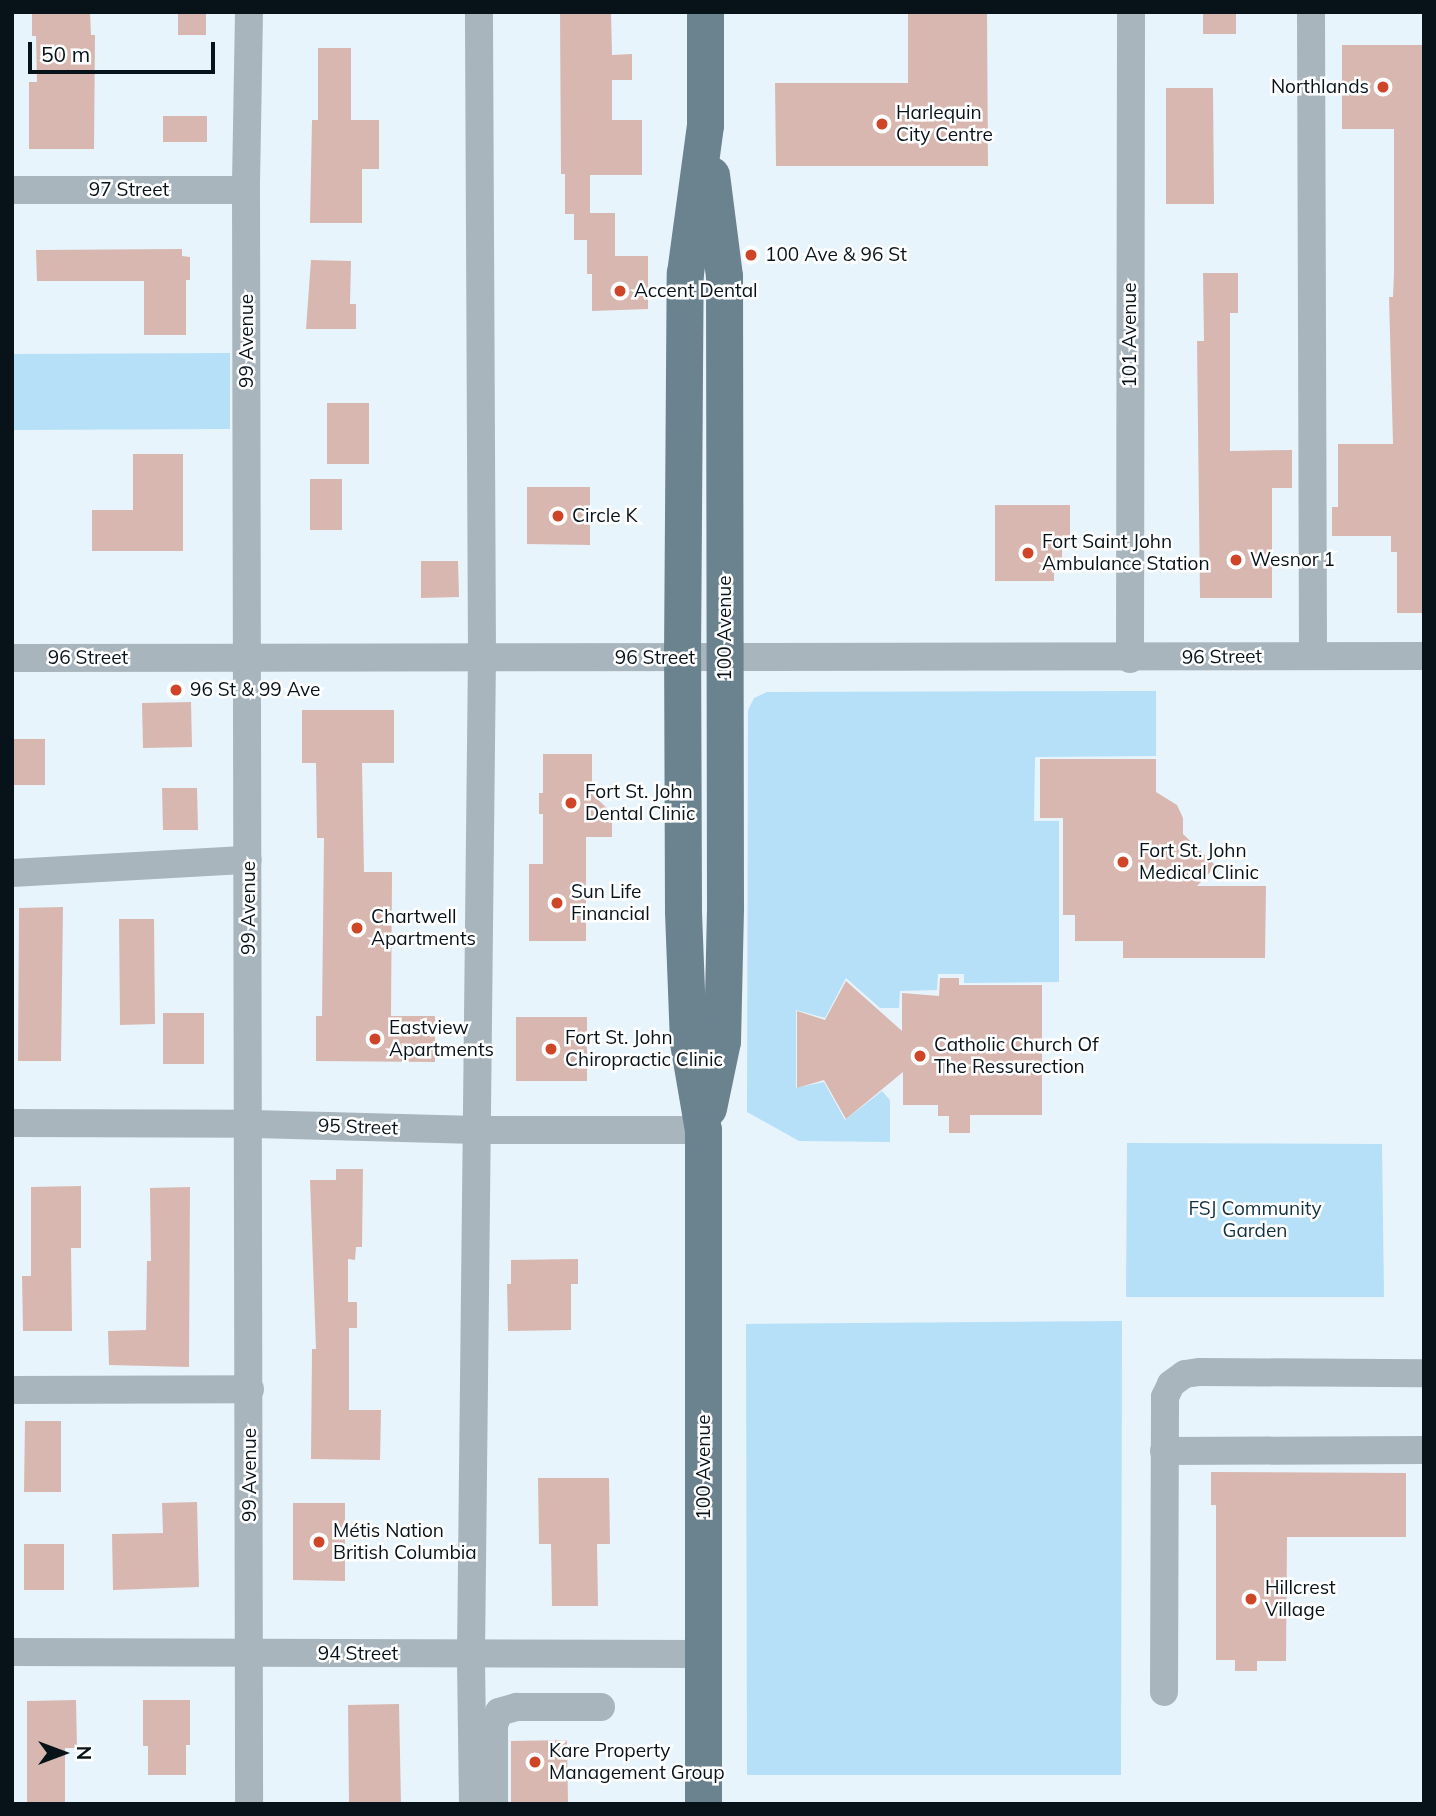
<!DOCTYPE html>
<html>
<head>
<meta charset="utf-8">
<style>
	body { margin:0 }
	#map { position:relative; width:1436px; height:1816px; overflow:hidden; background:#e8f4fb; font-family:Mulish,sans-serif }
	div>[style] { position:absolute }
	[style*='--x'] { left:calc(var(--x)*1px); top:calc(var(--y)*1px); width:calc(var(--w)*1px); rotate:calc(var(--a)*1deg) }
	.green>* { inset:0; background:#b5e0f8 }
	.building>* { inset:0; background:#d8b7b0 }
	.minor>* { height:28px; margin:-14px; padding:0 14px; transform-origin:14px; border-radius:14px; background:#a8b5bd }
	.major>* { height:37px; margin:-18.5px; padding:0 18.5px; transform-origin:18.5px; border-radius:18.5px; background:#6b828f }
	.dots>* { width:19px; height:19px; translate:-50% -50%; box-sizing:border-box; border:4px solid #fff; border-radius:50% }
	span { translate:-50% -50%; white-space:nowrap; text-align:center; line-height:1.15; -webkit-text-stroke:5px #fff; paint-order:stroke }
	.poi-label { font-size:19px; color:#081319 }
	.right { translate:-100% -50%; text-align:right }
	.left { translate:0 -50%; text-align:left }
	.street-label { font-size:19px; color:#081319 }
	.park-label { font-size:19px; color:#103142 }
	.frame { position:absolute; inset:0; border:14px solid #081319; pointer-events:none }
	.north { position:absolute; left:28px; top:1718px; width:70px; height:70px; -webkit-text-stroke:5px #fff; paint-order:stroke; rotate:90deg; font-size:19px; font-weight:700; line-height:28px; text-align:center; color:#081319 }
	.north::after { content:''; display:block; margin:auto; width:24px; height:32px; background:#081319; clip-path:polygon(50% 0,100% 100%,50% 72%,0 100%) }
	.scale { position:absolute; left:28px; top:42px; width:187px; height:32px; box-sizing:border-box; border:4px solid #081319; border-top:0; padding-left:9px; font-size:21px; line-height:24px; white-space:nowrap; color:#081319; -webkit-text-stroke:5px #fff; paint-order:stroke }
</style>
</head>
<body>
<div id="map">
	<div class="green">
		<div style="clip-path:polygon(230px 353px,230px 429px,12px 430px,12px 354px)"></div>
		<div style="clip-path:polygon(1156px 691px,1156px 756px,1035px 757px,1034px 821px,1059px 821px,1059px 982px,964px 983px,964px 974px,938px 974px,937px 990px,900px 991px,899px 1008px,880px 1008px,846px 978px,825px 1018px,796px 1010px,796px 1088px,824px 1082px,845px 1120px,882px 1091px,890px 1100px,890px 1142px,799px 1141px,747px 1112px,748px 710px,754px 698px,767px 692px)"></div>
		<div style="clip-path:polygon(1127px 1143px,1382px 1144px,1384px 1297px,1126px 1297px)"></div>
		<div style="clip-path:polygon(1122px 1321px,1121px 1775px,747px 1775px,746px 1324px)"></div>
	</div>
	<div class="building">
		<div style="clip-path:polygon(32px 12px,90px 12px,91px 35px,95px 35px,94px 149px,29px 149px,29px 82px,37px 82px,36px 36px,32px 36px)"></div>
		<div style="clip-path:polygon(178px 12px,206px 12px,206px 35px,178px 35px)"></div>
		<div style="clip-path:polygon(560px 12px,611px 12px,612px 55px,632px 54px,632px 80px,612px 80px,612px 120px,642px 120px,642px 175px,590px 175px,590px 213px,615px 213px,615px 256px,648px 256px,648px 309px,592px 311px,592px 274px,587px 274px,587px 240px,574px 240px,574px 214px,565px 214px,565px 174px,561px 174px)"></div>
		<div style="clip-path:polygon(908px 12px,987px 12px,988px 166px,776px 166px,775px 83px,908px 83px)"></div>
		<div style="clip-path:polygon(1203px 12px,1236px 12px,1236px 34px,1203px 34px)"></div>
		<div style="clip-path:polygon(1342px 45px,1424px 45px,1424px 613px,1397px 613px,1397px 552px,1391px 552px,1391px 536px,1332px 536px,1332px 507px,1338px 507px,1338px 444px,1393px 444px,1389px 297px,1393px 297px,1394px 273px,1394px 129px,1342px 129px)"></div>
		<div style="clip-path:polygon(318px 48px,351px 48px,351px 120px,379px 120px,379px 169px,362px 169px,362px 223px,310px 223px,312px 120px,318px 120px)"></div>
		<div style="clip-path:polygon(1166px 88px,1213px 88px,1214px 204px,1166px 204px)"></div>
		<div style="clip-path:polygon(163px 116px,207px 116px,207px 142px,163px 142px)"></div>
		<div style="clip-path:polygon(182px 249px,182px 256px,190px 257px,190px 280px,186px 280px,186px 335px,144px 335px,144px 281px,37px 281px,36px 250px)"></div>
		<div style="clip-path:polygon(311px 260px,351px 261px,350px 304px,356px 304px,356px 329px,306px 329px)"></div>
		<div style="clip-path:polygon(1203px 273px,1238px 273px,1238px 313px,1230px 313px,1230px 451px,1292px 450px,1292px 488px,1272px 488px,1272px 598px,1200px 598px,1197px 341px,1204px 341px)"></div>
		<div style="clip-path:polygon(327px 403px,369px 403px,369px 464px,327px 464px)"></div>
		<div style="clip-path:polygon(133px 454px,183px 454px,183px 551px,92px 551px,92px 510px,133px 510px)"></div>
		<div style="clip-path:polygon(310px 479px,342px 479px,342px 530px,310px 530px)"></div>
		<div style="clip-path:polygon(527px 487px,590px 487px,590px 545px,527px 544px)"></div>
		<div style="clip-path:polygon(995px 505px,1070px 505px,1070px 542px,1062px 542px,1062px 563px,1054px 563px,1054px 581px,995px 581px)"></div>
		<div style="clip-path:polygon(421px 561px,458px 561px,459px 597px,421px 598px)"></div>
		<div style="clip-path:polygon(191px 702px,192px 747px,143px 748px,142px 703px)"></div>
		<div style="clip-path:polygon(302px 710px,394px 710px,394px 763px,362px 763px,364px 872px,392px 872px,391px 1016px,435px 1016px,435px 1062px,316px 1061px,316px 1016px,322px 1016px,324px 838px,317px 838px,316px 763px,302px 763px)"></div>
		<div style="clip-path:polygon(12px 739px,45px 739px,45px 785px,12px 785px)"></div>
		<div style="clip-path:polygon(543px 754px,592px 754px,592px 794px,612px 813px,612px 837px,586px 837px,586px 941px,529px 941px,529px 864px,543px 864px,543px 814px,539px 814px,539px 793px,543px 793px)"></div>
		<div style="clip-path:polygon(1040px 759px,1156px 759px,1156px 792px,1177px 805px,1183px 818px,1183px 834px,1216px 866px,1197px 886px,1266px 886px,1265px 958px,1123px 958px,1123px 941px,1075px 941px,1075px 915px,1063px 915px,1063px 818px,1040px 818px)"></div>
		<div style="clip-path:polygon(162px 788px,197px 788px,198px 830px,163px 830px)"></div>
		<div style="clip-path:polygon(63px 907px,61px 1061px,18px 1061px,19px 908px)"></div>
		<div style="clip-path:polygon(119px 919px,154px 919px,155px 1024px,120px 1025px)"></div>
		<div style="clip-path:polygon(940px 978px,959px 978px,959px 985px,1042px 985px,1042px 1115px,970px 1115px,970px 1133px,949px 1133px,949px 1116px,938px 1116px,938px 1105px,903px 1105px,903px 1072px,846px 1119px,824px 1080px,797px 1088px,797px 1011px,825px 1020px,846px 981px,902px 1031px,902px 993px,939px 996px)"></div>
		<div style="clip-path:polygon(163px 1013px,204px 1013px,204px 1064px,163px 1064px)"></div>
		<div style="clip-path:polygon(516px 1017px,587px 1017px,587px 1081px,516px 1081px)"></div>
		<div style="clip-path:polygon(336px 1169px,363px 1169px,362px 1247px,356px 1247px,355px 1260px,348px 1259px,348px 1302px,357px 1302px,357px 1328px,349px 1328px,349px 1410px,381px 1410px,380px 1460px,311px 1459px,312px 1349px,316px 1349px,310px 1180px,336px 1180px)"></div>
		<div style="clip-path:polygon(81px 1186px,81px 1248px,71px 1248px,72px 1331px,23px 1331px,22px 1276px,31px 1276px,31px 1187px)"></div>
		<div style="clip-path:polygon(190px 1187px,189px 1367px,109px 1365px,108px 1331px,146px 1330px,147px 1261px,151px 1261px,150px 1188px)"></div>
		<div style="clip-path:polygon(578px 1259px,578px 1284px,571px 1284px,571px 1330px,508px 1331px,507px 1284px,511px 1284px,511px 1260px)"></div>
		<div style="clip-path:polygon(25px 1421px,61px 1421px,61px 1492px,24px 1492px)"></div>
		<div style="clip-path:polygon(1211px 1472px,1406px 1473px,1406px 1537px,1287px 1537px,1286px 1661px,1257px 1661px,1257px 1671px,1235px 1671px,1235px 1660px,1216px 1660px,1216px 1505px,1211px 1505px)"></div>
		<div style="clip-path:polygon(538px 1478px,609px 1478px,610px 1544px,597px 1544px,598px 1606px,552px 1606px,551px 1544px,539px 1544px)"></div>
		<div style="clip-path:polygon(197px 1502px,199px 1587px,113px 1590px,112px 1534px,163px 1533px,162px 1503px)"></div>
		<div style="clip-path:polygon(293px 1503px,345px 1503px,345px 1581px,293px 1580px)"></div>
		<div style="clip-path:polygon(24px 1544px,64px 1544px,64px 1590px,24px 1590px)"></div>
		<div style="clip-path:polygon(76px 1700px,77px 1748px,65px 1748px,65px 1804px,27px 1804px,27px 1701px)"></div>
		<div style="clip-path:polygon(143px 1700px,190px 1700px,190px 1745px,186px 1745px,186px 1775px,148px 1775px,148px 1746px,143px 1746px)"></div>
		<div style="clip-path:polygon(399px 1704px,401px 1804px,349px 1804px,348px 1705px)"></div>
		<div style="clip-path:polygon(567px 1740px,568px 1804px,511px 1804px,511px 1741px)"></div>
	</div>
	<div class="minor">
		<div style="--x:249;--y:12;--w:178;--a:91"></div>
		<div style="--x:246;--y:190;--w:1614;--a:89.89"></div>
		<div style="--x:1311;--y:12;--w:644;--a:89.82"></div>
		<div style="--x:12;--y:190;--w:234;--a:0"></div>
		<div style="--x:12;--y:658;--w:1412;--a:-0.08"></div>
		<div style="--x:1130;--y:659;--w:647;--a:-89.91"></div>
		<div style="--x:12;--y:873;--w:236;--a:-3.2"></div>
		<div style="--x:12;--y:1123;--w:238;--a:0.2"></div>
		<div style="--x:250;--y:1124;--w:226;--a:1.5"></div>
		<div style="--x:476;--y:1130;--w:227;--a:0"></div>
		<div style="--x:12;--y:1390;--w:238;--a:-0.2"></div>
		<div style="--x:1164;--y:1451;--w:260;--a:-0.2"></div>
		<div style="--x:12;--y:1652;--w:692;--a:0.17"></div>
		<div style="--x:1164;--y:1692;--w:295;--a:-89.8"></div>
		<div style="--x:1165;--y:1397;--w:14;--a:-65"></div>
		<div style="--x:1171;--y:1384;--w:17;--a:-36"></div>
		<div style="--x:1185;--y:1374;--w:15;--a:-8"></div>
		<div style="--x:1200;--y:1372;--w:224;--a:0.3"></div>
		<div style="--x:473;--y:1804;--w:149;--a:-90.8"></div>
		<div style="--x:471;--y:1655;--w:997;--a:-89.37"></div>
		<div style="--x:482;--y:658;--w:646;--a:-90.27"></div>
		<div style="--x:494;--y:1804;--w:79;--a:-90"></div>
		<div style="--x:494;--y:1725;--w:14;--a:-69"></div>
		<div style="--x:499;--y:1712;--w:19;--a:-16"></div>
		<div style="--x:517;--y:1707;--w:84;--a:0"></div>
	</div>
	<div class="major">
		<div style="--x:708;--y:1108;--w:68;--a:-78.2"></div>
		<div style="--x:722;--y:1041;--w:134;--a:-88.7"></div>
		<div style="--x:725;--y:907;--w:631;--a:-90.09"></div>
		<div style="--x:724;--y:276;--w:102;--a:-97.3"></div>
		<div style="--x:703;--y:1804;--w:674;--a:-90"></div>
		<div style="--x:703;--y:1130;--w:89;--a:-99.7"></div>
		<div style="--x:688;--y:1042;--w:131;--a:-92.2"></div>
		<div style="--x:683;--y:911;--w:252;--a:-90.2"></div>
		<div style="--x:682;--y:659;--w:386;--a:-89.6"></div>
		<div style="--x:685;--y:273;--w:149;--a:-82.3"></div>
		<div style="--x:705;--y:125;--w:113;--a:-90"></div>
	</div>
	<div class="dots">
		<div style="left:1383px;top:87px;background:#cf4527"></div>
		<div style="left:882px;top:124px;background:#cf4527"></div>
		<div style="left:751px;top:255px;background:#cf4527"></div>
		<div style="left:620px;top:291px;background:#cf4527"></div>
		<div style="left:558px;top:516px;background:#cf4527"></div>
		<div style="left:1028px;top:553px;background:#cf4527"></div>
		<div style="left:1236px;top:560px;background:#cf4527"></div>
		<div style="left:176px;top:690px;background:#cf4527"></div>
		<div style="left:571px;top:803px;background:#cf4527"></div>
		<div style="left:1123px;top:862px;background:#cf4527"></div>
		<div style="left:557px;top:903px;background:#cf4527"></div>
		<div style="left:357px;top:928px;background:#cf4527"></div>
		<div style="left:375px;top:1039px;background:#cf4527"></div>
		<div style="left:551px;top:1049px;background:#cf4527"></div>
		<div style="left:920px;top:1056px;background:#cf4527"></div>
		<div style="left:319px;top:1542px;background:#cf4527"></div>
		<div style="left:1251px;top:1599px;background:#cf4527"></div>
		<div style="left:535px;top:1762px;background:#cf4527"></div>
	</div>
	<div class="poi-label">
		<span class="right" style="left:1369px;top:87px">Northlands</span>
		<span class="left" style="left:896px;top:124px">Harlequin<br>City Centre</span>
		<span class="left" style="left:765px;top:255px">100 Ave &amp; 96 St</span>
		<span class="left" style="left:634px;top:291px">Accent Dental</span>
		<span class="left" style="left:572px;top:516px">Circle K</span>
		<span class="left" style="left:1042px;top:553px">Fort Saint John<br>Ambulance Station</span>
		<span class="left" style="left:1250px;top:560px">Wesnor 1</span>
		<span class="left" style="left:190px;top:690px">96 St &amp; 99 Ave</span>
		<span class="left" style="left:585px;top:803px">Fort St. John<br>Dental Clinic</span>
		<span class="left" style="left:1139px;top:862px">Fort St. John<br>Medical Clinic</span>
		<span class="left" style="left:571px;top:903px">Sun Life<br>Financial</span>
		<span class="left" style="left:371px;top:928px">Chartwell<br>Apartments</span>
		<span class="left" style="left:389px;top:1039px">Eastview<br>Apartments</span>
		<span class="left" style="left:565px;top:1049px">Fort St. John<br>Chiropractic Clinic</span>
		<span class="left" style="left:934px;top:1056px">Catholic Church Of<br>The Ressurection</span>
		<span class="left" style="left:333px;top:1542px">Métis Nation<br>British Columbia</span>
		<span class="left" style="left:1265px;top:1599px">Hillcrest<br>Village</span>
		<span class="left" style="left:549px;top:1762px">Kare Property<br>Management Group</span>
	</div>
	<div class="street-label">
		<span style="left:129px;top:190px">97 Street</span>
		<span style="left:1130px;top:335px;rotate:-90deg">101 Avenue</span>
		<span style="left:247px;top:341px;rotate:-90deg">99 Avenue</span>
		<span style="left:725px;top:628px;rotate:-90deg">100 Avenue</span>
		<span style="left:1222px;top:657px;rotate:-1deg">96 Street</span>
		<span style="left:88px;top:658px">96 Street</span>
		<span style="left:655px;top:658px">96 Street</span>
		<span style="left:249px;top:908px;rotate:-90deg">99 Avenue</span>
		<span style="left:358px;top:1127px;rotate:2deg">95 Street</span>
		<span style="left:704px;top:1467px;rotate:-90deg">100 Avenue</span>
		<span style="left:250px;top:1475px;rotate:-90deg">99 Avenue</span>
		<span style="left:358px;top:1654px">94 Street</span>
	</div>
	<div class="park-label">
		<span style="left:1255px;top:1220px">FSJ Community<br>Garden</span>
	</div>
	<div class="frame"></div>
	<div class="north">N</div>
	<div class="scale">50 m</div>
</div>
</body>
</html>
